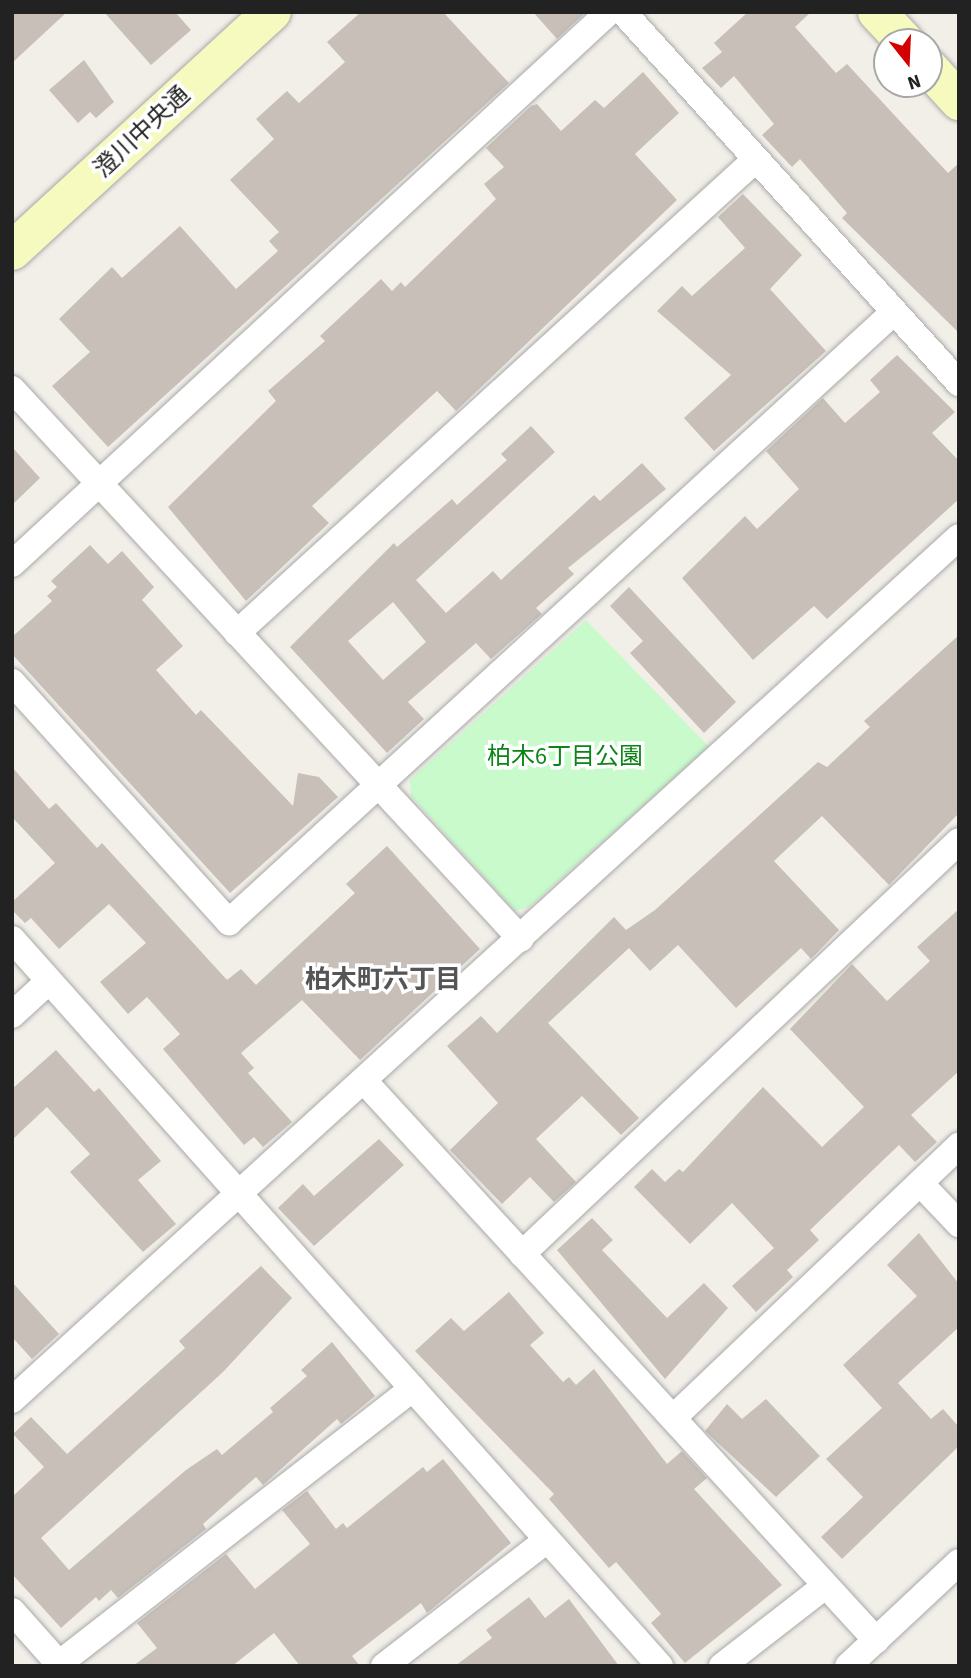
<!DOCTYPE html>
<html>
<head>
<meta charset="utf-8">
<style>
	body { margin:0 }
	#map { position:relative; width:971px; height:1678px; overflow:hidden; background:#f2efe9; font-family:"Source Sans 3","Noto Sans JP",sans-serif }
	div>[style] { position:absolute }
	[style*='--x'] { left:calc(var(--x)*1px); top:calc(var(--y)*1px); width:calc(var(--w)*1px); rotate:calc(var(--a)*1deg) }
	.park>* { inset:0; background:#c8facc }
	.building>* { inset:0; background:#c7bfb8 }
	.roads { filter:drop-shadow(0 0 2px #a9a9a9) drop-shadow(0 0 2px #a9a9a9) }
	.street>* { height:26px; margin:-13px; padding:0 13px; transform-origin:13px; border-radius:13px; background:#fff }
	.secondary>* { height:38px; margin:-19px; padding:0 19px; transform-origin:19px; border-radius:19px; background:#f7fabf }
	span { translate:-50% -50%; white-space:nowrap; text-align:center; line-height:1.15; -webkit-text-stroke:7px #fff; paint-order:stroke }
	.street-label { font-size:24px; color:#222 }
	.park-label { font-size:24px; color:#0c8416 }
	.neighbourhood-label { font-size:26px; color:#555; font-weight:700 }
	.frame { position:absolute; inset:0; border:14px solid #222; pointer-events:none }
	.north { position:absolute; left:873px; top:28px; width:70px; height:70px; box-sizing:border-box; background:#fff; border:2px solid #a7a7a7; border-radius:50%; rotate:162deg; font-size:19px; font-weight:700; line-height:28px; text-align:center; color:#222 }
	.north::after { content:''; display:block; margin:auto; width:24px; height:32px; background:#d40000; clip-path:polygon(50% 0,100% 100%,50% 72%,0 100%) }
</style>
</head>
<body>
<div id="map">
	<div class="park">
		<div style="clip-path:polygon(586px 620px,709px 747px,529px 907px,515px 911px,411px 796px,410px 780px)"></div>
	</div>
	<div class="building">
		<div style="clip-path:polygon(12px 12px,67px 12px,12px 63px)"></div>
		<div style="clip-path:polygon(104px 12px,175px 12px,191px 30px,151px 65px)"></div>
		<div style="clip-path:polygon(361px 12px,443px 12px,509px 83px,108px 447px,52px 386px,90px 352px,59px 319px,112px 267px,122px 278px,180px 226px,236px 289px,278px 251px,269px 241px,279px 232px,230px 180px,274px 139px,256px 119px,287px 91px,299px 103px,345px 62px,327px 42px)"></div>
		<div style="clip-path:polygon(533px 12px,586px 12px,557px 39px)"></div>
		<div style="clip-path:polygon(748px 12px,811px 12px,795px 27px,836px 73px,847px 64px,948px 173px,959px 163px,959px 333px,842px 218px,847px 213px,800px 159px,792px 167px,762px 135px,774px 124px,734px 76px,721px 88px,702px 68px,722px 52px,714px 43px)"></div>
		<div style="clip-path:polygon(84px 60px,114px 102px,96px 118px,90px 112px,78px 123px,49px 90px)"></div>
		<div style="clip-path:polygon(643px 72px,679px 113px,635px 154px,677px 200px,456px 411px,437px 391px,312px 506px,329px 523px,246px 601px,168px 507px,276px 401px,268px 391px,325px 341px,320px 336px,381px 279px,392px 291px,401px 282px,405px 287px,496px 199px,484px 184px,504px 167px,486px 148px,531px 106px,537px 104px,561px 131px,595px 100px,604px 108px)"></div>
		<div style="clip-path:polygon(743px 194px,802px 255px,770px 289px,826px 351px,714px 451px,684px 418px,731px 375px,657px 311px,682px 286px,692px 296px,745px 248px,718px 217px)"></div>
		<div style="clip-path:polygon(897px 355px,955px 412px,932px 433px,959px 461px,959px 499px,827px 619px,814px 606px,753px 660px,682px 578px,745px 516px,757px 529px,799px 489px,766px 451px,823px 398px,845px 423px,880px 392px,870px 380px)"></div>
		<div style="clip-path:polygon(evenodd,531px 426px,555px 452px,416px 580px,446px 613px,493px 571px,501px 580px,594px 495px,600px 501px,642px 463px,666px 489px,568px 568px,574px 574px,536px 608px,542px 614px,491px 659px,476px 643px,408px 702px,424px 719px,387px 753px,290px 647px,394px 543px,397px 547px,452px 499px,457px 505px,507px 460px,501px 454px,531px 426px,393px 602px,426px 642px,383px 680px,348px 641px,393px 602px)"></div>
		<div style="clip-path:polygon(12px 447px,40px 478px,12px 505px)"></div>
		<div style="clip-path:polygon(90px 545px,108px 564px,122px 551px,154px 587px,142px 600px,183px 646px,156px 670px,196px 715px,201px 710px,293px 806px,298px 773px,319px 777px,338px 797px,230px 893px,12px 654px,12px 637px,52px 601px,47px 596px,57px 587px,51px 581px)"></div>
		<div style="clip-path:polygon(629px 587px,736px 702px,704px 733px,630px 653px,643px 641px,610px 606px)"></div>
		<div style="clip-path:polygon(959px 635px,959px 813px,889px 885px,822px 816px,774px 861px,839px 930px,811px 959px,801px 948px,736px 1008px,678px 945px,650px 971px,629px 948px,548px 1023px,639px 1118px,621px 1135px,582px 1096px,536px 1139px,576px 1182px,554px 1202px,530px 1177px,502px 1204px,450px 1150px,498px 1103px,447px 1046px,481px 1016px,497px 1033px,614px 917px,626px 930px,655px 910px,818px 762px,827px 767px,870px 727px,864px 721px)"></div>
		<div style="clip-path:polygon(12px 767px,49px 809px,56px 803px,97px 848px,102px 843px,227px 980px,241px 969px,256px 985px,355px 893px,346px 884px,387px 846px,480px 949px,360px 1060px,302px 1000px,241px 1053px,254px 1068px,248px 1073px,292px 1122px,263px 1147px,254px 1137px,244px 1145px,163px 1049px,180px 1034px,147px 997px,128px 1014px,100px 982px,146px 943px,109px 904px,59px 949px,31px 918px,25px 923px,12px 910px,12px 902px,55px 863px,12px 817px)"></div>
		<div style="clip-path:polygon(959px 909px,959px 1071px,911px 1115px,937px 1142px,915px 1162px,899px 1145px,810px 1230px,819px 1240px,787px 1270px,793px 1277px,756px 1312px,732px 1286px,774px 1248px,732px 1203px,690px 1244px,634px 1187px,652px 1169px,665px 1182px,679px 1169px,683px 1172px,763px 1087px,822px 1147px,864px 1107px,790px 1029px,852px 964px,887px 1001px,930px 961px,917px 947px)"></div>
		<div style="clip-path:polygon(56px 1050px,94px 1092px,99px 1088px,161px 1161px,138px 1180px,176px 1224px,143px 1252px,70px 1172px,90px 1154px,47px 1107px,12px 1140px,12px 1089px)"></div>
		<div style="clip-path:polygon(379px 1139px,404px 1165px,314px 1246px,278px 1208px,303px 1184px,314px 1196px)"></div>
		<div style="clip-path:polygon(592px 1218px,613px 1240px,602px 1250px,667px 1318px,704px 1283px,728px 1308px,665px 1379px,557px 1250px)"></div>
		<div style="clip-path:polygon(919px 1233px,959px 1284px,959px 1327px,898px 1383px,931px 1419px,943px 1409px,959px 1427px,959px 1446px,842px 1559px,821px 1537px,863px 1497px,826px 1459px,882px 1408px,843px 1365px,917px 1296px,887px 1265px)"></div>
		<div style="clip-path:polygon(261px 1266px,292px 1298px,223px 1372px,41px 1538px,69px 1570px,186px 1470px,217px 1449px,222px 1455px,273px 1412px,270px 1408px,307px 1376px,301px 1370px,332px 1342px,375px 1396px,341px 1424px,337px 1419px,263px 1485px,256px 1477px,203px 1524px,206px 1529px,118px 1598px,111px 1590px,99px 1601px,96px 1597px,61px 1628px,12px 1574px,12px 1497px,44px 1467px,13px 1434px,31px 1417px,67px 1454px,185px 1348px,179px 1341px)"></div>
		<div style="clip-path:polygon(12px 1282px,59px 1334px,32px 1359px,12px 1337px)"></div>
		<div style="clip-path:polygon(509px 1292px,544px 1333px,530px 1345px,563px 1382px,569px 1377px,576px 1385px,594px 1369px,667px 1464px,682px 1451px,707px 1478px,694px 1489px,782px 1585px,685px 1663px,651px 1623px,661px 1614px,616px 1562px,609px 1568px,549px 1499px,554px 1494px,415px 1351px,451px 1318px,464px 1331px)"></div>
		<div style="clip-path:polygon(766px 1399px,820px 1456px,776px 1497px,705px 1431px,727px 1404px,742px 1419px)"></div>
		<div style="clip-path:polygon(443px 1459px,511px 1543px,427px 1613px,421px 1603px,352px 1656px,360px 1666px,300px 1666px,274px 1633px,232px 1666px,133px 1666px,157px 1648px,137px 1623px,226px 1554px,255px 1589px,310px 1544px,282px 1510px,307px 1491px,336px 1529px,343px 1523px,347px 1528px,423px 1467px,427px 1472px)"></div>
		<div style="clip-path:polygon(529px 1597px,545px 1618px,569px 1599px,619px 1666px,455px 1666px,492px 1638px,486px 1630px)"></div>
	</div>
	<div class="roads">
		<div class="street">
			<div style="--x:623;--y:12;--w:501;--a:47.83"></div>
			<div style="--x:12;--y:389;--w:749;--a:47.22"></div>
			<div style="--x:12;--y:564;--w:813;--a:-42.76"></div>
			<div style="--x:237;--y:633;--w:701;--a:-42.4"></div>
			<div style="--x:12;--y:682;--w:324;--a:47.9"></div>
			<div style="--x:229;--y:922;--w:902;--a:-42.53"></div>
			<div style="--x:12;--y:939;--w:974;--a:48.29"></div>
			<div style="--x:12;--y:1015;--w:50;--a:-42.6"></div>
			<div style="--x:365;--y:1082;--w:757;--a:47.52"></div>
			<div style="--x:920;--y:1183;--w:57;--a:46.4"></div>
			<div style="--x:522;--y:1254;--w:601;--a:-43.38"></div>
			<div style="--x:12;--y:1400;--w:1281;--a:-42.34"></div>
			<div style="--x:673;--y:1418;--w:395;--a:-43.6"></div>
			<div style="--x:12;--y:1611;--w:74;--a:48.3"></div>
			<div style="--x:60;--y:1663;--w:447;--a:-37.9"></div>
			<div style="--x:384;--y:1666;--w:206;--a:-37.7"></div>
			<div style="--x:722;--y:1666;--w:130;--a:-37.8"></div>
			<div style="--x:848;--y:1666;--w:152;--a:-43.1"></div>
		</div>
		<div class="secondary">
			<div style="--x:877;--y:12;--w:41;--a:47"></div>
			<div style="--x:929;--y:68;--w:45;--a:47.7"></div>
			<div style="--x:12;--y:251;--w:353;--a:-42.6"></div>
		</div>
	</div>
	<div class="street-label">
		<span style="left:142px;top:132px;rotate:-43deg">澄川中央通</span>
	</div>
	<div class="park-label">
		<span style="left:565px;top:757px">柏木6丁目公園</span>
	</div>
	<div class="neighbourhood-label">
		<span style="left:383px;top:980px">柏木町六丁目</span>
	</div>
	<div class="frame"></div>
	<div class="north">N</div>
</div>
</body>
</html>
